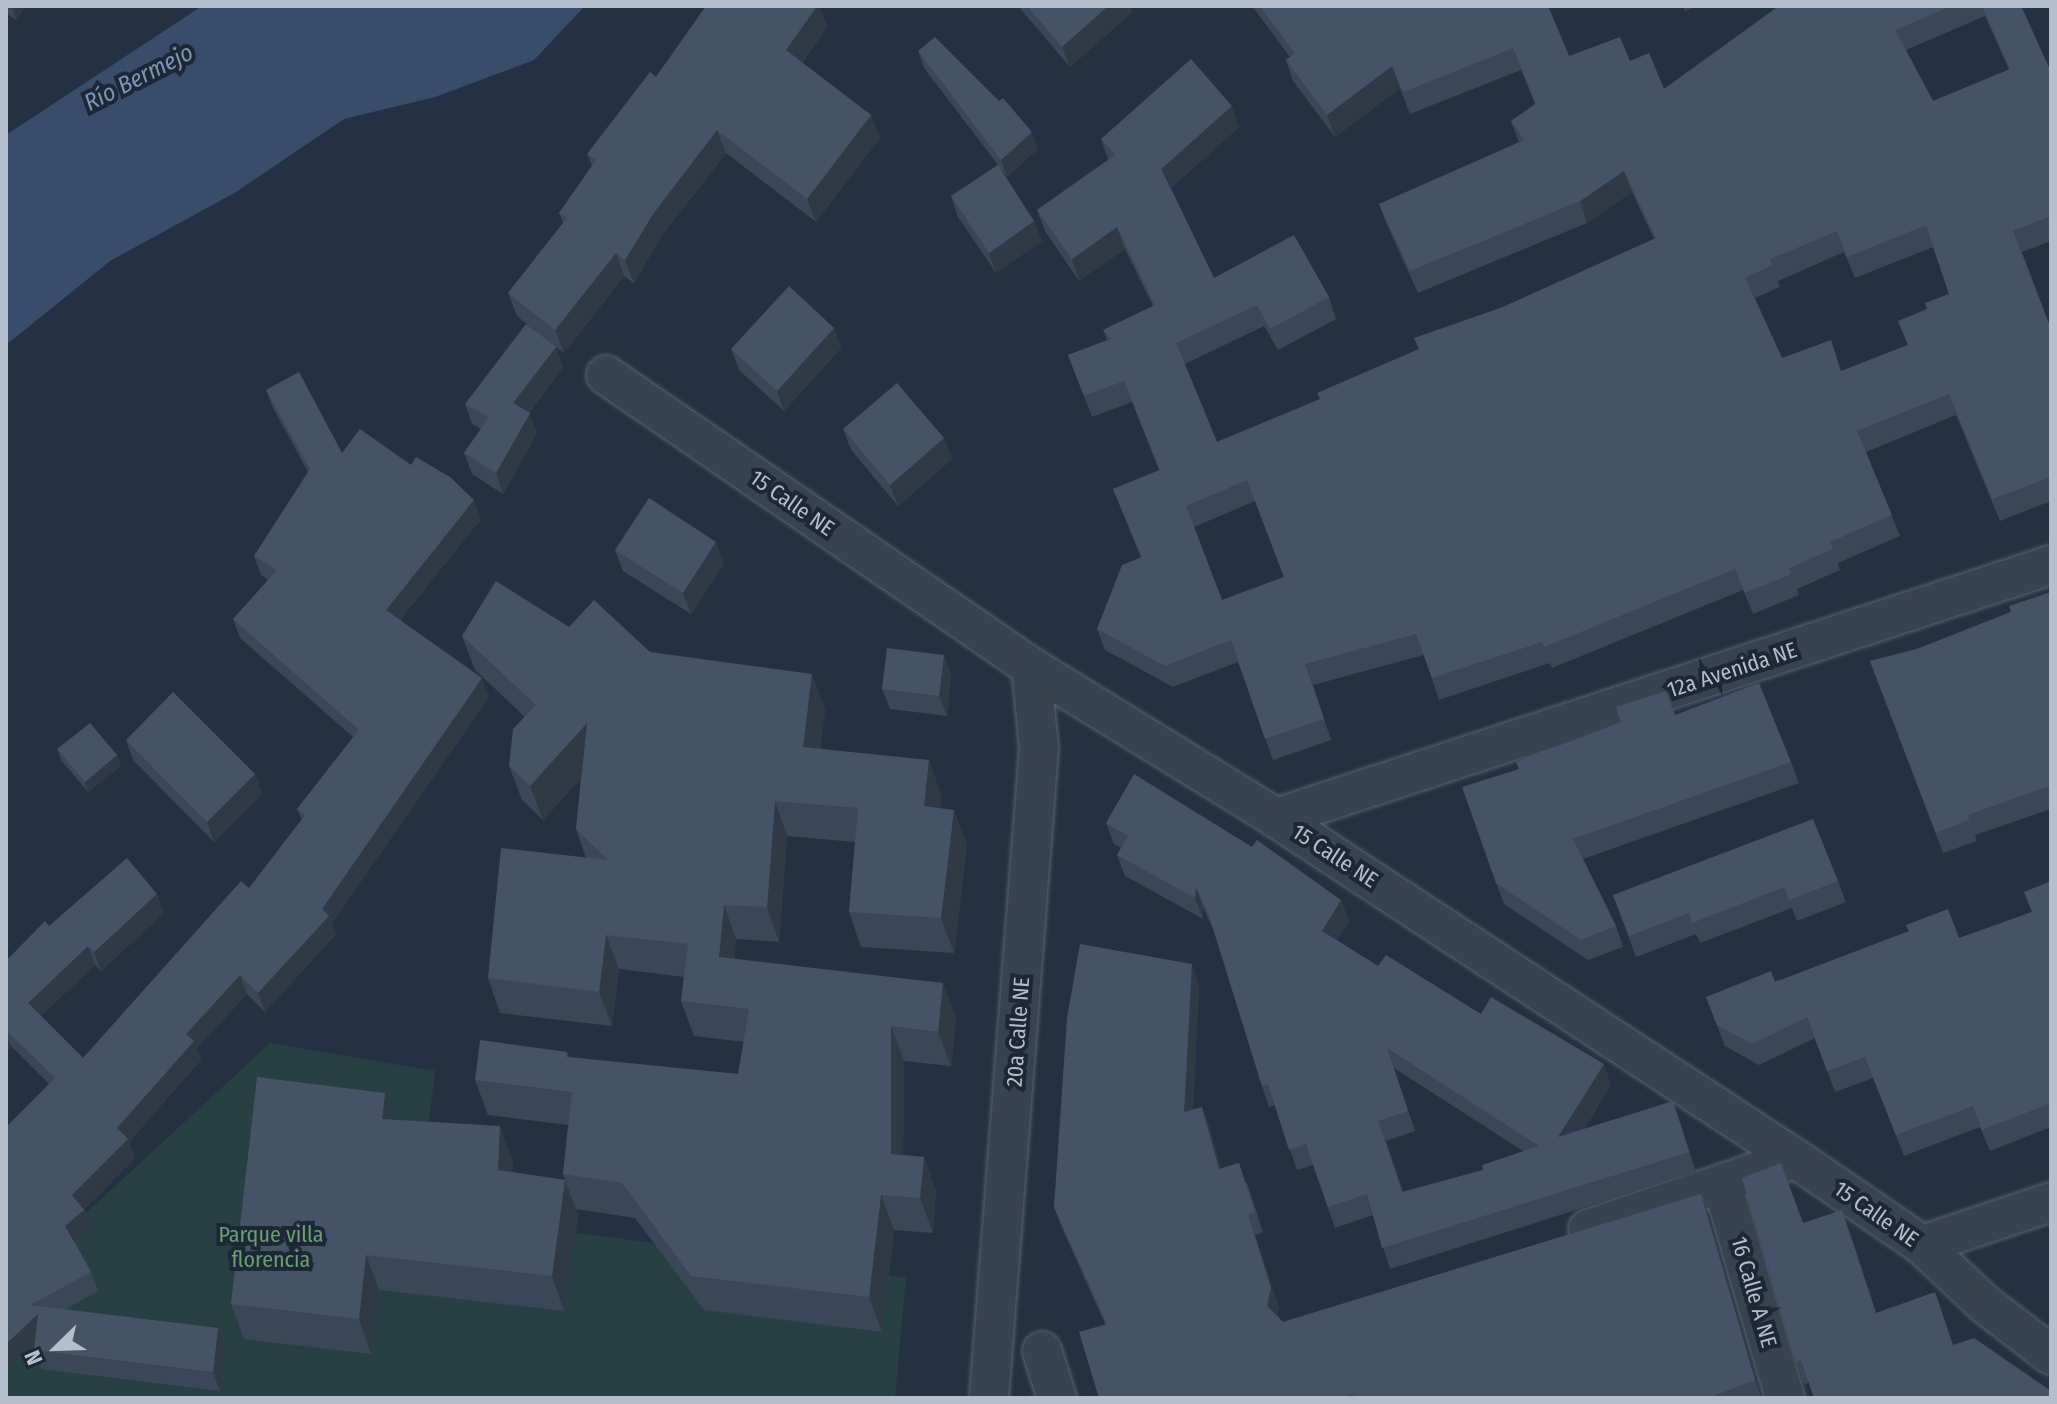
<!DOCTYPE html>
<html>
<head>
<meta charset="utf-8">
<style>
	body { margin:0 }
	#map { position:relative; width:2057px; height:1404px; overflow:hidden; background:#243142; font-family:"Fira Sans Condensed",sans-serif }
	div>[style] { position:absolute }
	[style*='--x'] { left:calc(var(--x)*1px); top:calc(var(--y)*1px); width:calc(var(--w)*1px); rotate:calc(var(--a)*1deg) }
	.green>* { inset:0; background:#264043 }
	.water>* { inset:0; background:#374d6a }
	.roads { filter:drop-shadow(0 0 2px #56616f) drop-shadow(0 0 2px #56616f) }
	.street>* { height:38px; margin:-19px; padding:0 19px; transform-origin:19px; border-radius:19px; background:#384351 }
	.wall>* { inset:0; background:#3a4758 }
	.shaded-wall>* { inset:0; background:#303a47 }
	.building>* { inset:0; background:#445366 }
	span { translate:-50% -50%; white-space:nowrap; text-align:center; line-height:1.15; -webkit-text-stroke:8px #1d2837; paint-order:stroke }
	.street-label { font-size:22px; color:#b5becc }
	.park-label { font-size:22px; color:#6a9e75 }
	.water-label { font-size:24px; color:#7b95b5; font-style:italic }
	.frame { position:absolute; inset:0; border:8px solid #b5becc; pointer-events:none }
	.north { position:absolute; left:16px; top:1308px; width:80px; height:80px; -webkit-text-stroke:6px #1d2837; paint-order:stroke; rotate:247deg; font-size:22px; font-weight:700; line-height:32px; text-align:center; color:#b5becc }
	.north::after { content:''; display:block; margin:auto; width:28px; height:36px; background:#b5becc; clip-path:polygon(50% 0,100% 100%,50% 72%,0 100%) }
</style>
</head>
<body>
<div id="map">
	<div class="green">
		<div style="clip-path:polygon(270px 1043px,435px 1071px,418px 1211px,906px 1278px,895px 1398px,6px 1398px,6px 1287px)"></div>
	</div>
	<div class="water">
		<div style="clip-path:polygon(202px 6px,585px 6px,534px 60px,435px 97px,344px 119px,236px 192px,110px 261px,6px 345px,6px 135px)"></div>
	</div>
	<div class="roads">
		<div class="street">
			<div style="--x:606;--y:375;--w:516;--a:34.49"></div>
			<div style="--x:1031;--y:667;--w:288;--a:31.6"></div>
			<div style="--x:1276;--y:818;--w:622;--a:33.26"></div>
			<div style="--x:1796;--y:1159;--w:153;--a:34.3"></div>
			<div style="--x:1922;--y:1245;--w:88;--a:43.2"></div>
			<div style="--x:1986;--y:1305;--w:82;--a:37.6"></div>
			<div style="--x:1276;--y:818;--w:815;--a:-18.08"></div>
			<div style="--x:1723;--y:1187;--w:220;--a:73.6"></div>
			<div style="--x:1588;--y:1229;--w:214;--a:-18.8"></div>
			<div style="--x:1922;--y:1245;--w:136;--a:-18.4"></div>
			<div style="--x:1042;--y:1351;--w:49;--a:72.3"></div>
			<div style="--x:989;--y:1398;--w:652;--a:-85.6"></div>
			<div style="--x:1039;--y:748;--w:81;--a:-95.6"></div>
		</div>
	</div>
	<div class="wall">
		<div style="clip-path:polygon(6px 6px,26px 6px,16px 20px,6px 13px)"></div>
		<div style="clip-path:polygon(706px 6px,819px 6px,827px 27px,802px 63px,871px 115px,880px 138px,816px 222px,726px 153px,661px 237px,634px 283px,624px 276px,564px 353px,556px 347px,563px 368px,529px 413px,537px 433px,503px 494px,472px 474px,464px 453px,481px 429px,472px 424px,465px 404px,542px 337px,517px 316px,508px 293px,563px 223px,559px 213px,592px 166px,587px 154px,656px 77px)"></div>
		<div style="clip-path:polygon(1018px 6px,1130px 6px,1132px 12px,1070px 67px)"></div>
		<div style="clip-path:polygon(evenodd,1252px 6px,1548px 6px,1569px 56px,1630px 61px,1664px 89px,1779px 6px,2021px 6px,2051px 72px,2051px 241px,2022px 252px,2049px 324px,2051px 323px,2051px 501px,2000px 521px,1956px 415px,1866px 452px,1900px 536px,1838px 563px,1840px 570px,1797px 589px,1799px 595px,1753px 614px,1743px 590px,1552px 668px,1550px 663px,1439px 700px,1424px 655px,1313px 685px,1331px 740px,1273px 760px,1238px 662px,1173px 687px,1105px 650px,1097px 629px,1141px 558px,1113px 489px,1159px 470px,1132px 402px,1092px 417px,1068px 355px,1107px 340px,1103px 330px,1153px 306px,1125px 249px,1079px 281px,1045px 231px,1037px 210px,1108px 160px,1101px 139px,1239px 127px,1171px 188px,1214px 278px,1329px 297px,1336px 319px,1278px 350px,1264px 326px,1185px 364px,1217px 442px,1319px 400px,1503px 307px,1654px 239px,1632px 192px,1587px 223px,1418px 293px,1387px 225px,1379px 204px,1519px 143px,1511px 121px,1535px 104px,1521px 70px,1410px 114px,1400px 88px,1335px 137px,1293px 81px,1286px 60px,1290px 57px,1252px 6px,1985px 16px,2009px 70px,1933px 101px,1906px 50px,1985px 16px,1252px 6px,1933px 247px,1949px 294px,1927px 309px,1907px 345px,1842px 371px,1782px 358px,1755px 298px,1780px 287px,1778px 281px,1844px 252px,1855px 278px,1933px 247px,1252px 6px,1255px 501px,1284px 577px,1222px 600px,1194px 527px,1255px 501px)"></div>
		<div style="clip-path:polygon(1683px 6px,1698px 6px,1685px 11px)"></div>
		<div style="clip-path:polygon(918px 51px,1038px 149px,1007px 177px,1001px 169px,1042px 241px,996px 273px,958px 217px,951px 196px,998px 165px,924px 68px)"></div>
		<div style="clip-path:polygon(834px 328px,841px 348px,784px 411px,739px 370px,731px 349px)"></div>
		<div style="clip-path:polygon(266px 390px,342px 453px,481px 519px,400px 620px,489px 697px,332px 923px,336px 934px,265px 1012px,247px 994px,197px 1048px,201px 1060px,129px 1142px,135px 1158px,84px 1209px,91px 1229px,75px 1242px,91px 1272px,98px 1291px,64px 1310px,218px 1328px,225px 1347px,220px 1391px,41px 1369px,34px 1350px,35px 1342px,6px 1369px,49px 1084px,11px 1046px,6px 1051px,6px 961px,49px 926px,164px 913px,101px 971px,95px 965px,41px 1016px,83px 1058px,249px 888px,302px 820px,297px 809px,353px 737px,240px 638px,233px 619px,268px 580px,261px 575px,254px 556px,308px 472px,273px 408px)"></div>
		<div style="clip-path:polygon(843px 429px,944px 438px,952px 459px,898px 506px,851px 450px)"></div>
		<div style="clip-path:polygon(615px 550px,724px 563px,691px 614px,623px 571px)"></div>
		<div style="clip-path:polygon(2051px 592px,2051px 809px,1975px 835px,1977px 841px,1943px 853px,1870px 661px,1917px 649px,2011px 612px)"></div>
		<div style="clip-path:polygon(569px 627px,825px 709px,820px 749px,941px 794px,940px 808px,967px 844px,954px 953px,861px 947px,849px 912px,855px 842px,787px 836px,779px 942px,736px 939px,734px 958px,956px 1018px,951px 1066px,904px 1061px,903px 1155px,924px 1157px,936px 1191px,933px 1233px,894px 1230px,882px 1332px,704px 1310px,635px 1218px,576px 1209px,578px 1215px,564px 1311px,379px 1290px,371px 1354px,244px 1339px,231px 1304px,385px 1093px,394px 1120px,513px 1161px,512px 1172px,565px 1180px,563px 1174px,568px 1125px,488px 1115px,475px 1080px,567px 1052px,569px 1057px,738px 1074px,744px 1042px,694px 1036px,681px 1001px,684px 977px,619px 969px,612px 1026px,500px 1013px,488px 978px,586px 858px,576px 829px,581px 778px,543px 820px,522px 800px,509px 766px,525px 717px,475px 670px,462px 636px)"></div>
		<div style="clip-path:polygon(944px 655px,951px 676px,947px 716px,890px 709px,882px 689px)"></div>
		<div style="clip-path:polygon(1675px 715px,1791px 762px,1799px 783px,1583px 859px,1616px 926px,1623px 947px,1588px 960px,1504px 904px,1496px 883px,1519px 769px)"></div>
		<div style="clip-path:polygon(126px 740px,255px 774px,262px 794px,214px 842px,133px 760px)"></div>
		<div style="clip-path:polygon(57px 749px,117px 755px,121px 766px,88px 792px,61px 760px)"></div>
		<div style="clip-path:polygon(evenodd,1106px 823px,1252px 847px,1341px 900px,1349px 921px,1337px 940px,1378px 966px,1481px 1014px,1611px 1085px,1584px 1129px,1680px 1121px,1696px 1172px,1390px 1269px,1373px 1215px,1335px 1228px,1313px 1165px,1297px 1170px,1275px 1105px,1269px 1107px,1262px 1086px,1213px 929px,1203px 907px,1203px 919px,1125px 876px,1117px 855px,1121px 848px,1114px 844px,1106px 823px,1394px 1068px,1523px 1151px,1483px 1170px,1403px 1192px,1386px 1141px,1415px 1131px,1394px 1068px)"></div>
		<div style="clip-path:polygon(1838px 881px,1846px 902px,1797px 921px,1792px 908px,1700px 943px,1696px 934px,1636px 957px,1613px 895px)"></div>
		<div style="clip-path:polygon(2051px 881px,2051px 1127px,1990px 1151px,1980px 1127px,1904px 1156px,1873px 1078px,1835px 1092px,1815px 1038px,1759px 1065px,1725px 1046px,1706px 997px,1959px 938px,2032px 912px)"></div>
		<div style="clip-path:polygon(1199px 985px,1193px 1110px,1210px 1128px,1221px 1169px,1247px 1183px,1263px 1232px,1255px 1235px,1279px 1308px,1277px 1316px,1283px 1322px,1701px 1194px,1708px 1215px,1762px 1398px,1099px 1398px,1105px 1324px,1062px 1228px,1054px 1207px)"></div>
		<div style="clip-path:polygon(1803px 1223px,1850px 1233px,1876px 1313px,1954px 1345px,1804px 1384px,1796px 1362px)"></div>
	</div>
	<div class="shaded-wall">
		<div style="clip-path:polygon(11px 6px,26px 6px,16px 20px)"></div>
		<div style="clip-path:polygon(817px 6px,819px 6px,827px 27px,794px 73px,786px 50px)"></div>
		<div style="clip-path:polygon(1108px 6px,1130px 6px,1132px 12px,1070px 67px,1062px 47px)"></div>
		<div style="clip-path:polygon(1392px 66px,1400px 88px,1335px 137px,1327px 115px)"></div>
		<div style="clip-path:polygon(1232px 106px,1239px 127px,1169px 190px,1161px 169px)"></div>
		<div style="clip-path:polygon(871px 115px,880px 138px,816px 222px,807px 199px)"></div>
		<div style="clip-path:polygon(717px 130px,726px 153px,661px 237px,634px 283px,625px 260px,653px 214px)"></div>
		<div style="clip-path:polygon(1032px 132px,1038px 149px,1007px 177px,1001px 160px)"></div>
		<div style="clip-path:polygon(1624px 171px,1632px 192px,1587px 223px,1580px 201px)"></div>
		<div style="clip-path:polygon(1034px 221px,1042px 241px,996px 273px,989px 253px)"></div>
		<div style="clip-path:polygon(1117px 227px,1125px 249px,1079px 281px,1072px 259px)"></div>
		<div style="clip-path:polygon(616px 253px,624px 276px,564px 353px,555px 330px)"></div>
		<div style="clip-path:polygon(834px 328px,841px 348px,784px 411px,777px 391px)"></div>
		<div style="clip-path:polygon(556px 347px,563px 368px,520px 424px,513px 403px)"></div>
		<div style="clip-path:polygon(530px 413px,537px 433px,503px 494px,496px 473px)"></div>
		<div style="clip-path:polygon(944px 438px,952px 459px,898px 506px,890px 485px)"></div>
		<div style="clip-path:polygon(474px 500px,481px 519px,393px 629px,386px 610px)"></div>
		<div style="clip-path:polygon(716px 542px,724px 563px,691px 614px,683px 593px)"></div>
		<div style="clip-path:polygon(944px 655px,951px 676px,947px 716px,939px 696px)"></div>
		<div style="clip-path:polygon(812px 674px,825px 709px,816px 782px,803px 747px)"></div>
		<div style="clip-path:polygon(482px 678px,489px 697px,332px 923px,336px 934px,265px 1012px,258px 993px,322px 909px)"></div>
		<div style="clip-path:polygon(587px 723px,600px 758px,543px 820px,530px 786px)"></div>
		<div style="clip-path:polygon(117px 755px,121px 766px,88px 792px,85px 782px)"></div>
		<div style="clip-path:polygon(929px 760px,941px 794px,937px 841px,924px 806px)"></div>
		<div style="clip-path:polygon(255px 774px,262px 794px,214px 842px,207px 822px)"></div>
		<div style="clip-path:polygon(775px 801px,787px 836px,779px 942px,767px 907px)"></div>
		<div style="clip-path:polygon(954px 810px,967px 844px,954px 953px,941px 918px)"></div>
		<div style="clip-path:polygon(1196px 887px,1203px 907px,1203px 919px,1195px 898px)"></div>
		<div style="clip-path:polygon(157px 894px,164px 913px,101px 971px,94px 952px)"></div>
		<div style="clip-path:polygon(1341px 900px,1349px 921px,1330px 951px,1322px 931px)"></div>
		<div style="clip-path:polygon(724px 905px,736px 939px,732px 991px,719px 957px)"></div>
		<div style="clip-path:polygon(606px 935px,619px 969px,612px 1026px,599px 992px)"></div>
		<div style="clip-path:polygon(88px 946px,95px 965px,35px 1022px,28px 1003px)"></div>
		<div style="clip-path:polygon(1192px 964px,1199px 985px,1192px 1132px,1184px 1112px)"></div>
		<div style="clip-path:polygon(240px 975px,247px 994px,197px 1048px,201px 1060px,129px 1142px,135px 1158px,79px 1214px,72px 1195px,117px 1128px,186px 1034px)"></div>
		<div style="clip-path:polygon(943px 983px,956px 1018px,951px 1066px,938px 1032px)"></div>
		<div style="clip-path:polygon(891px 1026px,904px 1061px,903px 1189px,891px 1154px)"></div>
		<div style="clip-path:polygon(6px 1034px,11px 1046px,6px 1051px)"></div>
		<div style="clip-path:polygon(1604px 1064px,1611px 1085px,1566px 1157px,1558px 1137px)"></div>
		<div style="clip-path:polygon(385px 1093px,397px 1128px,382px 1119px)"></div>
		<div style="clip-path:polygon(1673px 1101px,1680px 1121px,1696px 1172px,1689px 1152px)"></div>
		<div style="clip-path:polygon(1202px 1107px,1210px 1128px,1226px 1190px,1219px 1169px)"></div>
		<div style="clip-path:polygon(500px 1126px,513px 1161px,510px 1205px,498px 1170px)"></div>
		<div style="clip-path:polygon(924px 1157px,936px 1191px,933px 1233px,920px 1198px)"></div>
		<div style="clip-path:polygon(565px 1180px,578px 1215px,564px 1311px,552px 1276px)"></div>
		<div style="clip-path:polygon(1701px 1194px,1708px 1215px,1762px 1398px,1755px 1380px)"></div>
		<div style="clip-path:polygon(881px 1195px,894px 1230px,882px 1332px,869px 1297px)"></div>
		<div style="clip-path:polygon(84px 1210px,91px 1229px,72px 1244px,65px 1226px)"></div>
		<div style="clip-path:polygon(1248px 1214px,1279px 1308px,1275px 1327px,1267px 1306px)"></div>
		<div style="clip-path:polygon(366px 1255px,379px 1290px,371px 1354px,359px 1319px)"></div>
		<div style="clip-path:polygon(38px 1314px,45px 1333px,6px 1369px,6px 1344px)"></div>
		<div style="clip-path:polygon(218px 1328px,225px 1347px,220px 1391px,213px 1372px)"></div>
	</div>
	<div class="building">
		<div style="clip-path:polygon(706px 6px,817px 6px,786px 50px,871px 115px,807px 199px,717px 130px,653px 214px,625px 260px,616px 253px,555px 330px,508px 293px,567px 218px,559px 213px,596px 160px,587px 154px,650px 72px,656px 77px)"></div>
		<div style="clip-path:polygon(1027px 6px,1108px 6px,1062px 47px)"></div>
		<div style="clip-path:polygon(evenodd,1260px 6px,1548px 6px,1569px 56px,1620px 37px,1630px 61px,1649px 53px,1664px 89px,1779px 6px,1951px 6px,1895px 30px,1933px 101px,2010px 69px,1982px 6px,2021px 6px,2051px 72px,2051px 216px,2013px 231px,2049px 324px,2051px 323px,2051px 477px,1992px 499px,1949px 394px,1857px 431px,1892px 515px,1830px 542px,1833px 549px,1789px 568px,1792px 574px,1745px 593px,1735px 569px,1544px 647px,1542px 642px,1432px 678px,1416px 634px,1305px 664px,1324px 719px,1265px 739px,1231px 640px,1165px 666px,1097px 629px,1122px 565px,1142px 557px,1113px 489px,1160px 470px,1124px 381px,1084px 396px,1068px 355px,1111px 339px,1103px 330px,1155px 305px,1117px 227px,1072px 259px,1037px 210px,1115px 155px,1101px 139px,1191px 59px,1232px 106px,1161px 169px,1214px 278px,1294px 235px,1329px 297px,1270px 329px,1257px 305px,1176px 343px,1217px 442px,1320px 399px,1317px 393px,1419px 349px,1414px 338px,1503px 307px,1656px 238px,1624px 171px,1580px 201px,1410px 271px,1379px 204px,1524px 140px,1511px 121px,1536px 104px,1513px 48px,1403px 92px,1392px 66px,1327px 115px,1286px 60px,1295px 53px,1260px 6px,1926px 225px,1949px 294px,1925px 303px,1927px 309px,1898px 321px,1908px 345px,1841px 371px,1831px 340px,1782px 358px,1745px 278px,1772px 265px,1770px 259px,1837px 231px,1847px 257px,1926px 225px,1260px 6px,1247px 480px,1284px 577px,1222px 600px,1186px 506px,1247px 480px)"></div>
		<div style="clip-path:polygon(935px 37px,999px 101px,1003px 98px,1032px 132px,1001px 160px,918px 51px)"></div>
		<div style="clip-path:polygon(998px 165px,1034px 221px,989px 253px,951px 196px)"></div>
		<div style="clip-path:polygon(789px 286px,834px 328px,777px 391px,731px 349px)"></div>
		<div style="clip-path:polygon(526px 324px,556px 347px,513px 403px,530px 413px,496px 473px,464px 453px,489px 417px,465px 404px)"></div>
		<div style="clip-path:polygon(299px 372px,342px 453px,360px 429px,411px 465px,416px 457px,450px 477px,474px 500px,386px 610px,482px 678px,322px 909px,329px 916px,258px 993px,240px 975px,186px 1034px,194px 1041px,117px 1128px,128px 1139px,72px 1195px,84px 1210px,65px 1226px,91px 1272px,30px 1305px,218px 1328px,213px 1372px,34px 1350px,38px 1314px,6px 1344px,6px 1127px,55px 1078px,6px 1030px,6px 961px,45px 921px,49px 926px,127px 858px,157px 894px,94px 952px,88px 946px,28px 1003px,83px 1058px,241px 881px,249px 888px,305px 815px,297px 809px,359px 730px,233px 619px,277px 570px,254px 556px,310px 469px,266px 390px)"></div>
		<div style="clip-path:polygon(897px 383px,944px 438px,890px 485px,843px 429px)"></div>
		<div style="clip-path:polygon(649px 498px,716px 542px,683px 593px,615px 550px)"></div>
		<div style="clip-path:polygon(496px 581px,569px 627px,594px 600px,650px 652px,812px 674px,803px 747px,929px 760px,924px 806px,954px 810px,941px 918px,849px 912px,858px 808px,775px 801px,767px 907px,724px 905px,719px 957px,943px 983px,938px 1032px,891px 1026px,891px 1154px,924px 1157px,920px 1198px,881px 1195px,869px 1297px,691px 1276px,622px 1183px,563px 1174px,572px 1092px,475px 1080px,480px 1040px,567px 1052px,566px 1057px,738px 1074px,749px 1009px,681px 1001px,688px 944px,606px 935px,599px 992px,488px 978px,501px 848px,608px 860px,576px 829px,587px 723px,530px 786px,509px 766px,513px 729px,536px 705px,462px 636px)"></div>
		<div style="clip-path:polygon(2051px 592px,2051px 792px,2049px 786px,1968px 815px,1969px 820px,1936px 833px,1870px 661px,1917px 649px,2011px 612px,2009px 606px)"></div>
		<div style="clip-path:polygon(887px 648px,944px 655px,939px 696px,882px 689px)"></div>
		<div style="clip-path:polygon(1759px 683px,1791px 762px,1573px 839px,1616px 926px,1581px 940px,1496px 883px,1462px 787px,1519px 769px,1516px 762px,1621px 722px,1616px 707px,1666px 691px,1675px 715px)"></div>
		<div style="clip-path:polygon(173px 692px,255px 774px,207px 822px,126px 740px)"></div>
		<div style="clip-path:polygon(90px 723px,117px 755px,85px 782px,57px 749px)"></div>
		<div style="clip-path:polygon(evenodd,1134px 774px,1252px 847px,1257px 840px,1341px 900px,1322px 931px,1378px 966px,1386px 955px,1481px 1014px,1491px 997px,1604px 1064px,1558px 1137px,1673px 1101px,1689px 1152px,1382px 1248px,1367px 1194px,1328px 1207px,1306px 1144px,1289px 1150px,1268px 1084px,1262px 1086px,1209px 915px,1196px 887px,1195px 898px,1117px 855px,1128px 836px,1106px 823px,1134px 774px,1387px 1048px,1539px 1146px,1482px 1165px,1483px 1170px,1402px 1192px,1378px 1121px,1408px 1111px,1387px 1048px)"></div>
		<div style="clip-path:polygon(1813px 819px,1838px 881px,1789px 900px,1784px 887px,1692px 923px,1689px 913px,1629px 936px,1613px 895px)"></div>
		<div style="clip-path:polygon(2051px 881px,2051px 1103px,1982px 1130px,1973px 1106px,1896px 1135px,1865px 1057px,1827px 1071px,1807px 1017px,1752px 1044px,1717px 1025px,1706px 997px,1771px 971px,1775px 982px,1909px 931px,1906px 925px,1948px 909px,1959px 938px,2032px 912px,2024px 892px)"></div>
		<div style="clip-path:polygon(1080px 944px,1192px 964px,1184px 1112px,1202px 1107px,1219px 1169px,1239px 1163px,1255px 1212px,1248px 1214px,1271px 1288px,1267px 1306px,1283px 1322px,1701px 1194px,1755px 1380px,1708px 1398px,1355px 1398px,1353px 1394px,1340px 1398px,1099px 1398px,1079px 1332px,1107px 1324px,1054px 1207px,1067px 1018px)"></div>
		<div style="clip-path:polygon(257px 1077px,385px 1093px,382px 1119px,500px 1126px,498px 1170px,565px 1180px,552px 1276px,366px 1255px,359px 1319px,231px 1304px)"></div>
		<div style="clip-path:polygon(1781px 1163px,1803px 1223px,1842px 1210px,1876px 1313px,1935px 1292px,1953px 1345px,1974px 1338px,2051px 1391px,2051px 1398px,1814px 1398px,1801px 1360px,1796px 1362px,1742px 1178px)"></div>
	</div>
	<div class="street-label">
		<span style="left:792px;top:503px;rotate:35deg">15 Calle NE</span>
		<span style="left:1732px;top:670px;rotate:-18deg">12a Avenida NE</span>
		<span style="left:1335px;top:856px;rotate:33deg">15 Calle NE</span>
		<span style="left:1018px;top:1032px;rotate:-86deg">20a Calle NE</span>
		<span style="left:1876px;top:1214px;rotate:35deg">15 Calle NE</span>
		<span style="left:1754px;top:1292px;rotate:74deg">16 Calle A NE</span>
	</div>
	<div class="park-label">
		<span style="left:271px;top:1247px">Parque villa<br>florencia</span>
	</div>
	<div class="water-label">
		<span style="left:139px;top:78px;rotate:-27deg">Río Bermejo</span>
	</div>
	<div class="frame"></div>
	<div class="north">N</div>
</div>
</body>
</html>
